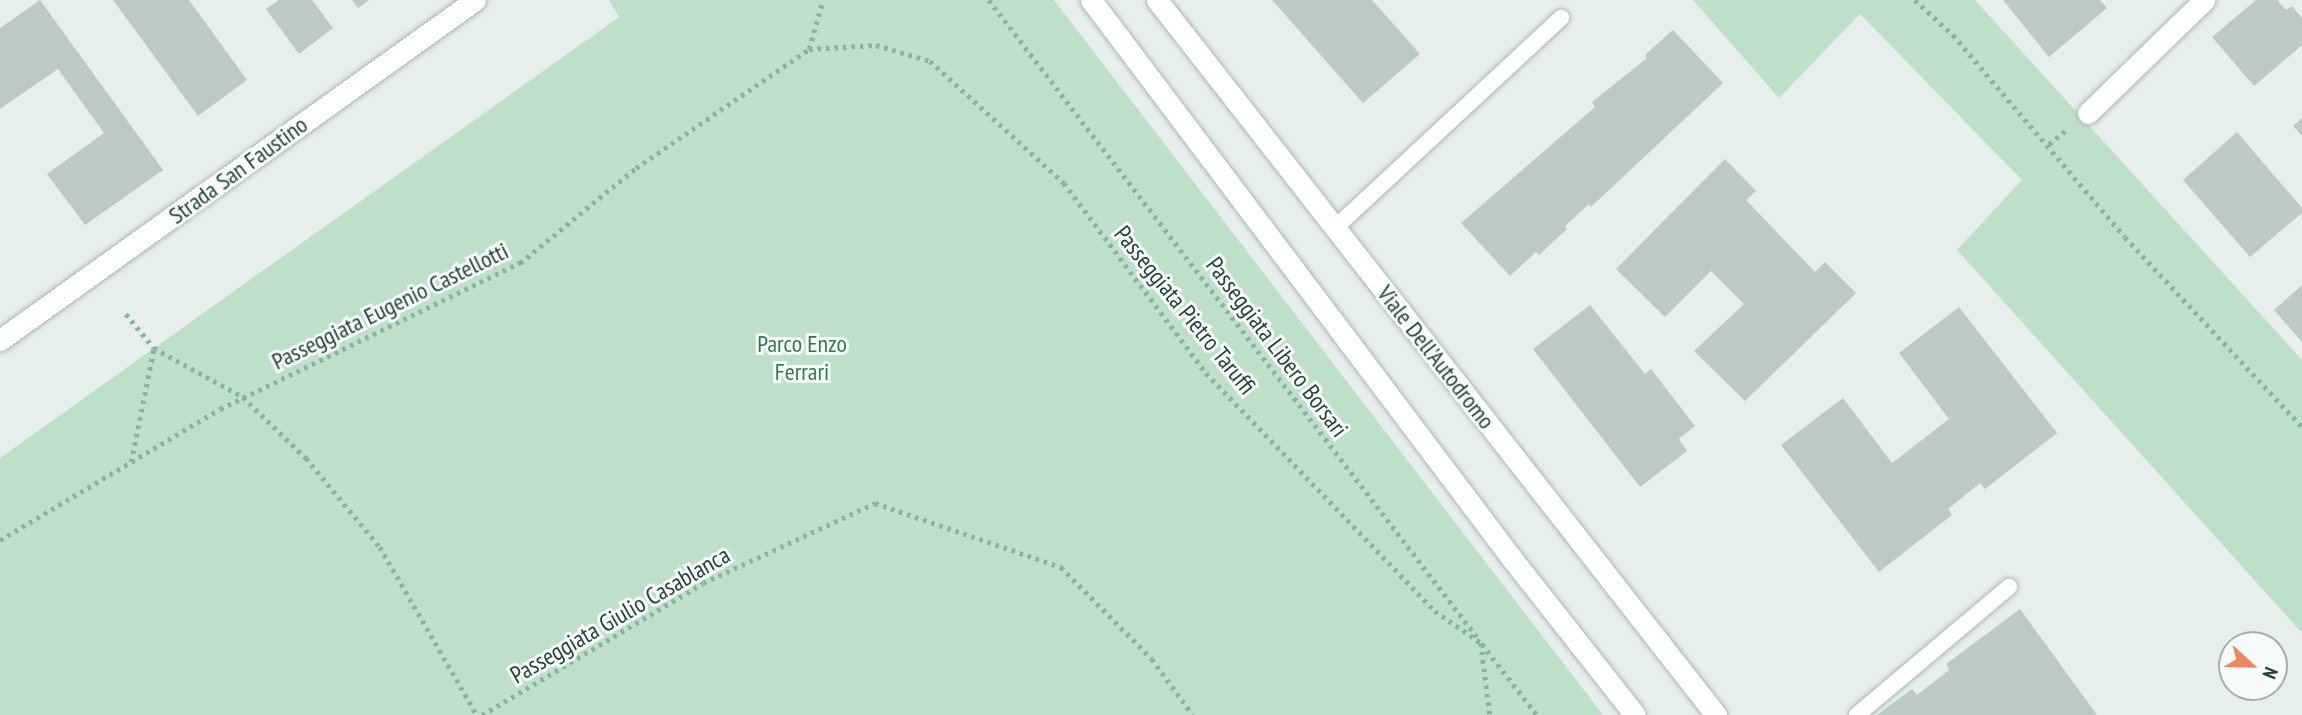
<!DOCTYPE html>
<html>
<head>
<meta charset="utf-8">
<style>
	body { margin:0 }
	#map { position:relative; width:2302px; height:715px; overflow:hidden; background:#e6efeb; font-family:"PT Sans Narrow",sans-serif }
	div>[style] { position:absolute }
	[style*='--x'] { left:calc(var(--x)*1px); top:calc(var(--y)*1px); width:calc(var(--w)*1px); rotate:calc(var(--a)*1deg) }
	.green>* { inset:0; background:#bfe0c8 }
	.building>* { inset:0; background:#bbcac4 }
	.path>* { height:4.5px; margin-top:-2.25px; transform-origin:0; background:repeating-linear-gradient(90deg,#86b3a5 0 3.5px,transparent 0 8.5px) }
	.roads { filter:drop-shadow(0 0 2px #a8b8b2) drop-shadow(0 0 2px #a8b8b2) }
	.lane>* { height:16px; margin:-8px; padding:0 8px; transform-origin:8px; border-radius:8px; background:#fff }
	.street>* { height:21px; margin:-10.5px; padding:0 10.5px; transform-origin:10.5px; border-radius:10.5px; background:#fff }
	.secondary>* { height:21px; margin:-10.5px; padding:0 10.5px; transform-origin:10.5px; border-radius:10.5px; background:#fff }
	span { translate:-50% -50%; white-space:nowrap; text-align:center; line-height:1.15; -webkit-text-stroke:6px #f7fbf9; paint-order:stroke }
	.street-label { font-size:24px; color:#24423a }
	.park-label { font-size:24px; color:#2d7a4b }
	.north { position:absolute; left:2218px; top:631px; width:70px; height:70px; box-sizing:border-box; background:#f7fbf9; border:2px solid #a3b1ad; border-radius:50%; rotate:112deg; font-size:19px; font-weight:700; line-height:28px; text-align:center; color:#24423a }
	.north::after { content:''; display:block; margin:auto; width:24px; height:32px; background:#f4845f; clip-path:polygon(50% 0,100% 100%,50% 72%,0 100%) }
</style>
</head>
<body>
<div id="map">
	<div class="green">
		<div style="clip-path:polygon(609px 0,1054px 0,1603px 715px,0 715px,0 458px,619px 17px)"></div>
		<div style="clip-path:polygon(1693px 0,1975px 0,2302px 360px,2302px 633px,1957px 250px,2022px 180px,1860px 14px,1779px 98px)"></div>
	</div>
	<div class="building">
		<div style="clip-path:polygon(40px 0,163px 170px,85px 225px,47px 174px,104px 133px,58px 69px,0 109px,0 28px)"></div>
		<div style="clip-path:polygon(113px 0,189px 0,247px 80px,198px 116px)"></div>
		<div style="clip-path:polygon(279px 0,312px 0,333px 28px,299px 54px,266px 9px)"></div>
		<div style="clip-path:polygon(352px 0,369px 0,358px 8px)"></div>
		<div style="clip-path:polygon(1272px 0,1372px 0,1420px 54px,1363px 103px)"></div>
		<div style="clip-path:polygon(2003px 0,2100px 0,2107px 8px,2049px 57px)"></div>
		<div style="clip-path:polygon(2256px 0,2277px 0,2286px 10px,2292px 6px,2302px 18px,2302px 45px,2254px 86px,2212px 37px)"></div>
		<div style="clip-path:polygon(1673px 30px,1723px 83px,1591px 207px,1589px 204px,1565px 226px,1567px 229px,1539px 255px,1536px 252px,1510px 276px,1461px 223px,1595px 107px,1592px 102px,1646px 59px,1646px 54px)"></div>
		<div style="clip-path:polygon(2302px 118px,2302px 136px,2293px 126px)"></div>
		<div style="clip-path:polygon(2237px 132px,2302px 208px,2302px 213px,2250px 257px,2183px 180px)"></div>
		<div style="clip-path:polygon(1725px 159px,1756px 191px,1746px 200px,1815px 272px,1825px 262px,1856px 293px,1745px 401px,1694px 351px,1744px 304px,1711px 271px,1665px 317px,1616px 269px)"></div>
		<div style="clip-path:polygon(2302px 285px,2302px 342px,2274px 310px)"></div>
		<div style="clip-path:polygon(1590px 305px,1645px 374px,1651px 369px,1695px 426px,1679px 439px,1687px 451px,1640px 487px,1533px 349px)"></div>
		<div style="clip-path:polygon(1959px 307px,2057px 433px,1985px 489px,1980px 483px,1948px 509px,1952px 515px,1879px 572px,1781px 445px,1843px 398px,1892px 463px,1949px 419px,1899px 353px)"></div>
		<div style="clip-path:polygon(2020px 609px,2097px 715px,1877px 715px,1912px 689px,1917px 695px,1949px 670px,1946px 664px)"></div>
	</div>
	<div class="path">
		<div style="--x:989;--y:0;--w:802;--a:52.54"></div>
		<div style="--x:1915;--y:0;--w:52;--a:42.6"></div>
		<div style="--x:1953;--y:35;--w:265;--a:49.6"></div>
		<div style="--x:2125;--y:237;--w:260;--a:47"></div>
		<div style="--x:809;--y:49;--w:67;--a:-3.4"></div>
		<div style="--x:876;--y:45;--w:56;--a:16.5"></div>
		<div style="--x:930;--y:61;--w:181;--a:42.3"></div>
		<div style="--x:1064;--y:183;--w:237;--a:53.2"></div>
		<div style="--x:1206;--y:373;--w:330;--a:46.1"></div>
		<div style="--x:1435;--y:611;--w:56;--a:34.8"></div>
		<div style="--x:1481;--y:643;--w:73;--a:82.9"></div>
		<div style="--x:809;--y:49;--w:51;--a:-74.1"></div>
		<div style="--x:2049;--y:144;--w:21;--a:-39"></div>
		<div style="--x:126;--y:314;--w:44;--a:50.5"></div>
		<div style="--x:154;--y:348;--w:102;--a:28.8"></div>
		<div style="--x:243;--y:397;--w:88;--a:44.1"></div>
		<div style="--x:306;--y:458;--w:116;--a:50.3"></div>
		<div style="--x:380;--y:547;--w:194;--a:60"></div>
		<div style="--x:131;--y:462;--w:116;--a:-78.6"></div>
		<div style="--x:0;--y:540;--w:256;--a:-30.8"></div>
		<div style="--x:220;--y:409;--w:334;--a:-26"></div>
		<div style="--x:520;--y:263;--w:150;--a:-39.3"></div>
		<div style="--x:636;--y:168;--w:210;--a:-34.5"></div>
		<div style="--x:1482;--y:644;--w:90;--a:52.2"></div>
		<div style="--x:482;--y:715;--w:257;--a:-30.8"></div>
		<div style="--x:703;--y:583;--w:190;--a:-24.9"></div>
		<div style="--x:875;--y:503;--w:197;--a:19"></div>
		<div style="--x:1061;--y:567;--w:129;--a:45.3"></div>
		<div style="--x:1152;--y:659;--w:69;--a:53.8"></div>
	</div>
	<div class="roads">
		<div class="lane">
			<div style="--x:1335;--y:228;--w:309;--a:-42.9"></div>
			<div style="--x:1857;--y:715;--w:199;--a:-40.1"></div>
		</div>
		<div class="street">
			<div style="--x:2088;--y:113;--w:162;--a:-44.2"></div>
			<div style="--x:0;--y:340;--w:584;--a:-35.59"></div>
		</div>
		<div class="secondary">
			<div style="--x:1091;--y:0;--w:701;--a:53"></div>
			<div style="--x:1513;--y:560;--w:197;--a:51.8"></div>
			<div style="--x:1157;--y:0;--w:908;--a:51.98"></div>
		</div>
	</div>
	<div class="street-label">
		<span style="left:238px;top:170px;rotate:-36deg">Strada San Faustino</span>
		<span style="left:390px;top:306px;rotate:-26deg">Passeggiata Eugenio Castellotti</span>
		<span style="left:1185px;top:310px;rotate:51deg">Passeggiata Pietro Taruffi</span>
		<span style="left:1277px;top:347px;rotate:53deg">Passeggiata Libero Borsari</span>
		<span style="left:1436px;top:357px;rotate:52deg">Viale Dell'Autodromo</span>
		<span style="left:620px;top:615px;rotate:-30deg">Passeggiata Giulio Casablanca</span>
	</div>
	<div class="park-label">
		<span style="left:802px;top:358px">Parco Enzo<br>Ferrari</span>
	</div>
	<div class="north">N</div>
</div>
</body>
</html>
